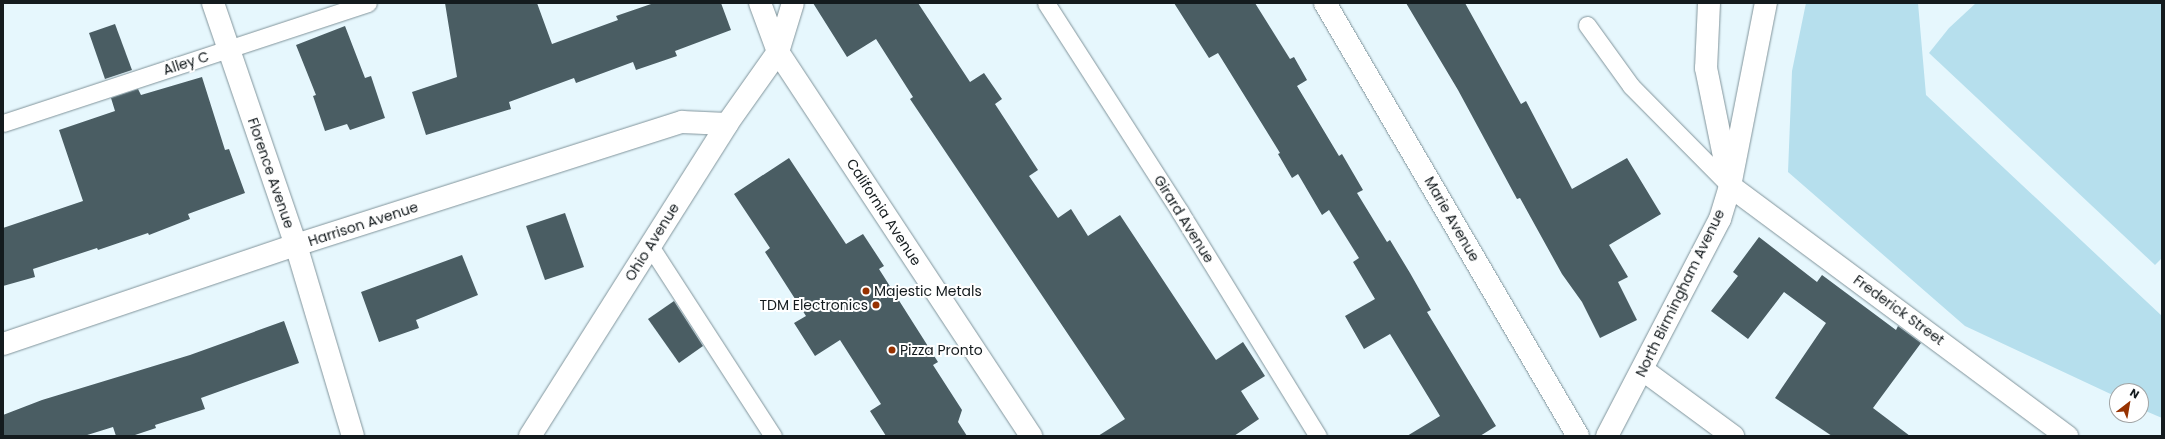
<!DOCTYPE html>
<html>
<head>
<meta charset="utf-8">
<style>
	body { margin:0 }
	#map { position:relative; width:2165px; height:439px; overflow:hidden; background:#e6f7fd; font-family:Poppins,sans-serif }
	div>[style] { position:absolute }
	[style*='--x'] { left:calc(var(--x)*1px); top:calc(var(--y)*1px); width:calc(var(--w)*1px); rotate:calc(var(--a)*1deg) }
	.green>* { inset:0; background:#b6dfed }
	.building>* { inset:0; background:#4a5d63 }
	.roads { filter:drop-shadow(0 0 1px #81949b) drop-shadow(0 0 1px #81949b) }
	.lane>* { height:17px; margin:-8.5px; padding:0 8.5px; transform-origin:8.5px; border-radius:8.5px; background:#fff }
	.street>* { height:22px; margin:-11px; padding:0 11px; transform-origin:11px; border-radius:11px; background:#fff }
	.secondary>* { height:22px; margin:-11px; padding:0 11px; transform-origin:11px; border-radius:11px; background:#fff }
	.dots>* { width:11px; height:11px; translate:-50% -50%; box-sizing:border-box; border:2px solid #fff; border-radius:50% }
	span { translate:-50% -50%; white-space:nowrap; text-align:center; line-height:1.15; -webkit-text-stroke:4px #fff; paint-order:stroke }
	.street-label { font-size:14px; color:#141b1e }
	.poi-label { font-size:14px; color:#141b1e }
	.left { translate:0 -50%; text-align:left }
	.right { translate:-100% -50%; text-align:right }
	.frame { position:absolute; inset:0; border:4px solid #141b1e; pointer-events:none }
	.north { position:absolute; left:2109px; top:383px; width:40px; height:40px; box-sizing:border-box; background:#fff; border:1px solid #a1a4a5; border-radius:50%; rotate:31deg; font-size:11px; font-weight:700; line-height:16px; text-align:center; color:#141b1e }
	.north::after { content:''; display:block; margin:auto; width:14px; height:18px; background:#973201; clip-path:polygon(50% 0,100% 100%,50% 72%,0 100%) }
</style>
</head>
<body>
<div id="map">
	<div class="green">
		<div style="clip-path:polygon(1806px 3px,1918px 3px,1926px 95px,2162px 316px,2162px 418px,2141px 409px,2141px 391px,2117px 391px,2117px 397px,1965px 326px,1788px 172px,1792px 71px)"></div>
		<div style="clip-path:polygon(1976px 3px,2162px 3px,2162px 258px,2155px 265px,1929px 53px,1949px 28px)"></div>
	</div>
	<div class="building">
		<div style="clip-path:polygon(445px 3px,537px 3px,552px 44px,618px 20px,616px 16px,654px 3px,721px 3px,731px 30px,675px 51px,677px 56px,636px 70px,633px 62px,576px 83px,574px 78px,509px 102px,511px 109px,426px 135px,412px 92px,457px 77px)"></div>
		<div style="clip-path:polygon(813px 3px,918px 3px,970px 82px,984px 73px,1002px 99px,995px 104px,1038px 170px,1029px 176px,1058px 218px,1071px 209px,1088px 236px,1120px 215px,1216px 360px,1243px 342px,1265px 376px,1241px 391px,1259px 419px,1234px 436px,1098px 436px,1125px 419px,910px 99px,913px 97px,876px 39px,847px 57px)"></div>
		<div style="clip-path:polygon(1174px 3px,1255px 3px,1290px 59px,1294px 57px,1307px 80px,1297px 86px,1339px 156px,1342px 154px,1363px 190px,1357px 193px,1387px 242px,1390px 240px,1410px 273px,1431px 310px,1427px 312px,1496px 426px,1480px 436px,1407px 436px,1440px 416px,1390px 334px,1364px 349px,1345px 316px,1375px 299px,1353px 262px,1359px 258px,1329px 210px,1322px 215px,1298px 174px,1292px 178px,1278px 154px,1280px 153px,1218px 53px,1209px 58px)"></div>
		<div style="clip-path:polygon(1406px 3px,1465px 3px,1521px 104px,1526px 101px,1572px 189px,1627px 158px,1661px 214px,1609px 245px,1628px 277px,1618px 282px,1637px 320px,1600px 338px,1582px 302px,1562px 274px,1520px 198px,1517px 199px,1458px 90px)"></div>
		<div style="clip-path:polygon(115px 24px,132px 70px,105px 79px,89px 33px)"></div>
		<div style="clip-path:polygon(345px 26px,365px 78px,371px 76px,385px 118px,350px 130px,347px 124px,325px 131px,313px 96px,316px 95px,296px 45px)"></div>
		<div style="clip-path:polygon(202px 77px,225px 150px,229px 149px,245px 193px,188px 214px,190px 219px,149px 235px,148px 233px,98px 250px,97px 248px,33px 269px,35px 277px,3px 286px,3px 228px,83px 201px,59px 130px,115px 111px,111px 98px,138px 89px,141px 95px)"></div>
		<div style="clip-path:polygon(789px 158px,846px 244px,863px 234px,884px 266px,879px 269px,938px 362px,933px 365px,962px 410px,958px 422px,967px 436px,886px 436px,870px 411px,881px 404px,840px 340px,815px 356px,794px 323px,806px 316px,765px 252px,770px 248px,734px 194px)"></div>
		<div style="clip-path:polygon(565px 213px,584px 267px,545px 280px,526px 226px)"></div>
		<div style="clip-path:polygon(1759px 237px,1817px 282px,1822px 275px,1896px 330px,1898px 326px,1921px 343px,1873px 408px,1910px 436px,1832px 436px,1775px 398px,1826px 323px,1784px 292px,1748px 339px,1711px 311px,1738px 276px,1733px 272px)"></div>
		<div style="clip-path:polygon(462px 255px,478px 295px,416px 320px,419px 328px,379px 342px,361px 292px)"></div>
		<div style="clip-path:polygon(674px 301px,703px 346px,679px 363px,648px 319px)"></div>
		<div style="clip-path:polygon(284px 321px,299px 363px,201px 398px,205px 409px,155px 425px,156px 428px,132px 436px,116px 436px,113px 427px,84px 436px,3px 436px,3px 415px,42px 400px,190px 355px)"></div>
	</div>
	<div class="roads">
		<div class="lane">
			<div style="--x:1046;--y:3;--w:248;--a:57.3"></div>
			<div style="--x:1180;--y:212;--w:263;--a:58.4"></div>
			<div style="--x:1587;--y:25;--w:75;--a:54.2"></div>
			<div style="--x:1631;--y:86;--w:141;--a:45.3"></div>
			<div style="--x:3;--y:123;--w:384;--a:-18.2"></div>
			<div style="--x:650;--y:246;--w:226;--a:57.1"></div>
		</div>
		<div class="street">
			<div style="--x:213;--y:3;--w:256;--a:71.1"></div>
			<div style="--x:296;--y:245;--w:199;--a:73.4"></div>
			<div style="--x:1325;--y:3;--w:501;--a:59.7"></div>
			<div style="--x:1709;--y:3;--w:65;--a:92.6"></div>
			<div style="--x:1706;--y:68;--w:120;--a:78.5"></div>
			<div style="--x:1730;--y:186;--w:420;--a:36.6"></div>
			<div style="--x:3;--y:344;--w:309;--a:-18.7"></div>
			<div style="--x:296;--y:245;--w:405;--a:-17.7"></div>
			<div style="--x:682;--y:122;--w:45;--a:2.5"></div>
			<div style="--x:1643;--y:370;--w:112;--a:36.3"></div>
			<div style="--x:530;--y:436;--w:369;--a:-57.7"></div>
			<div style="--x:727;--y:124;--w:88;--a:-54.7"></div>
			<div style="--x:778;--y:52;--w:51;--a:-73"></div>
			<div style="--x:1607;--y:436;--w:245;--a:-62.5"></div>
			<div style="--x:1720;--y:219;--w:34;--a:-73"></div>
			<div style="--x:1730;--y:186;--w:187;--a:-78.9"></div>
		</div>
		<div class="secondary">
			<div style="--x:760;--y:3;--w:52;--a:69.8"></div>
			<div style="--x:778;--y:52;--w:460;--a:56.6"></div>
		</div>
	</div>
	<div class="dots">
		<div style="left:866px;top:291px;background:#973201"></div>
		<div style="left:876px;top:305px;background:#973201"></div>
		<div style="left:892px;top:350px;background:#973201"></div>
	</div>
	<div class="street-label">
		<span style="left:186px;top:63px;rotate:-18deg">Alley C</span>
		<span style="left:271px;top:173px;rotate:71deg">Florence Avenue</span>
		<span style="left:884px;top:212px;rotate:57deg">California Avenue</span>
		<span style="left:1184px;top:219px;rotate:58deg">Girard Avenue</span>
		<span style="left:1452px;top:219px;rotate:60deg">Marie Avenue</span>
		<span style="left:363px;top:224px;rotate:-18deg">Harrison Avenue</span>
		<span style="left:652px;top:242px;rotate:-58deg">Ohio Avenue</span>
		<span style="left:1680px;top:293px;rotate:-64deg">North Birmingham Avenue</span>
		<span style="left:1899px;top:310px;rotate:36deg">Frederick Street</span>
	</div>
	<div class="poi-label">
		<span class="left" style="left:874px;top:291px">Majestic Metals</span>
		<span class="right" style="left:868px;top:305px">TDM Electronics</span>
		<span class="left" style="left:900px;top:350px">Pizza Pronto</span>
	</div>
	<div class="frame"></div>
	<div class="north">N</div>
</div>
</body>
</html>
